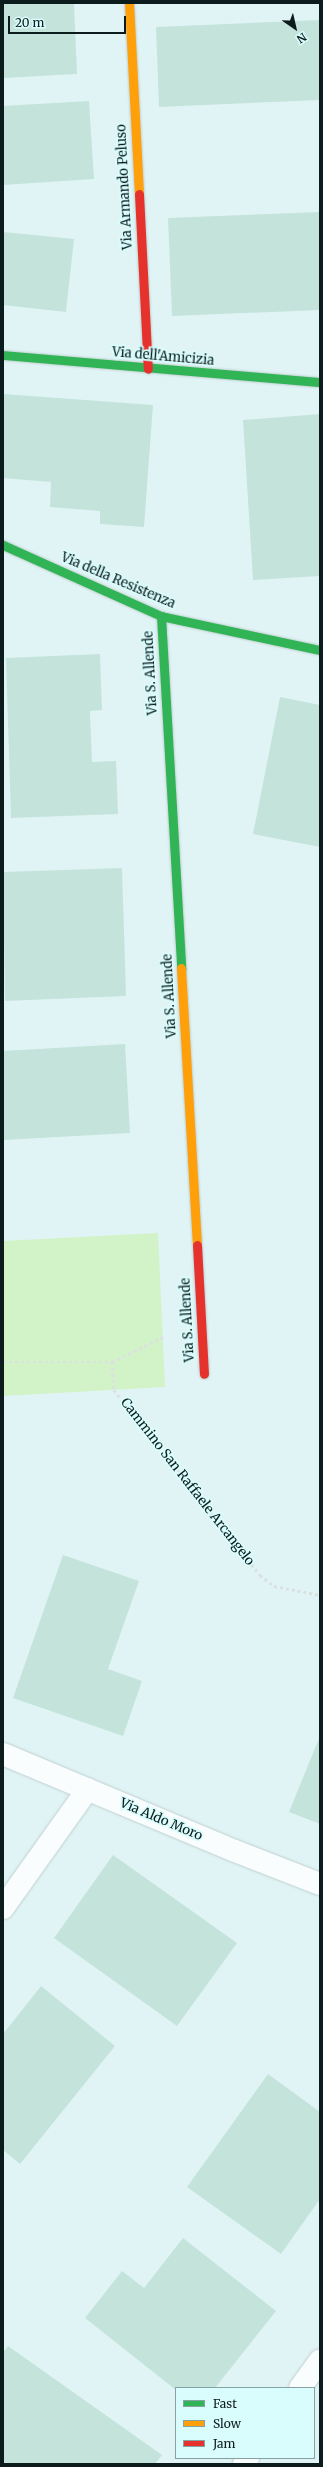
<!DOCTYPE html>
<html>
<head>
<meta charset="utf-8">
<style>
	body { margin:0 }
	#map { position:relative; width:323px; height:2467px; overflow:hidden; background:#e1f4f5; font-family:Merriweather,serif }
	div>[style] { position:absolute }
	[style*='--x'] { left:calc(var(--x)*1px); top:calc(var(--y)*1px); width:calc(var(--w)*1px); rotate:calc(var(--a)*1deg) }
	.green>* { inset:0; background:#d2f2c8 }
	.building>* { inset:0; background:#c4e3db }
	.path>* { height:2.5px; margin-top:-1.25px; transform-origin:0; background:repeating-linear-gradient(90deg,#dbe1e1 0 3px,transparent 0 6px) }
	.roads { filter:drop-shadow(0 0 1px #becfcf) drop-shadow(0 0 1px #becfcf) }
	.street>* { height:22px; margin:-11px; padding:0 11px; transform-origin:11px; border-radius:11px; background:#fafdfe }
	.fast>* { height:9px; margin:-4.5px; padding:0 4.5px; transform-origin:4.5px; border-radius:4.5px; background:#30b455 }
	.slow>* { height:9px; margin:-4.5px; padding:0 4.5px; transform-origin:4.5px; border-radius:4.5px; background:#ff9f0a }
	.jam>* { height:9px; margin:-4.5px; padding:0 4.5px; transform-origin:4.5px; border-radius:4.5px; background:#e5322d }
	span { translate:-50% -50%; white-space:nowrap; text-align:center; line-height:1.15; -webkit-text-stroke:3.5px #d9fcfd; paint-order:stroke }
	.street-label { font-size:13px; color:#0c1c1d }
	.frame { position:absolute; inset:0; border:4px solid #0c1c1d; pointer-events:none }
	.legend { position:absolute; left:175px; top:2387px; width:140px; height:72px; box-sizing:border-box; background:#d9fcfd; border:1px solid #87a2a3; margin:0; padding:5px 7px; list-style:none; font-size:12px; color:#0c1c1d }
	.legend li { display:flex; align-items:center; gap:8px; height:20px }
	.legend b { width:20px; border:1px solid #87a2a3 }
	.north { position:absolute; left:275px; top:8px; width:40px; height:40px; -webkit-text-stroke:3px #d9fcfd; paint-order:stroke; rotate:146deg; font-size:11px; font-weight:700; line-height:16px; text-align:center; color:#0c1c1d }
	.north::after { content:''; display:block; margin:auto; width:14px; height:18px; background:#0c1c1d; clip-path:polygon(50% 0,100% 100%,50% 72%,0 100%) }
	.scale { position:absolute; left:8px; top:16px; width:118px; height:18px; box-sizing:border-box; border:2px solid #0c1c1d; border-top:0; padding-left:5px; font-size:12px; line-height:14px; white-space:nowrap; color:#0c1c1d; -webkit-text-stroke:3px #d9fcfd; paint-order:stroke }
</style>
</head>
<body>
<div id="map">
	<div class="green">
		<div style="clip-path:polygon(158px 1233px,165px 1387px,3px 1396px,3px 1241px)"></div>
	</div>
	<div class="building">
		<div style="clip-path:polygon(3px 3px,74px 3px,77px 74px,3px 78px)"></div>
		<div style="clip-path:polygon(320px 20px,320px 100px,159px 107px,156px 27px)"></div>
		<div style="clip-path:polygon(89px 101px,94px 179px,3px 185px,3px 106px)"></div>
		<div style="clip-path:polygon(320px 212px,320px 310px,172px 316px,168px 218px)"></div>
		<div style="clip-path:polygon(3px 232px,74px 239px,66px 312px,3px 305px)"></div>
		<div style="clip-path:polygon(3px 394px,153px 405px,144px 527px,100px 524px,100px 511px,50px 507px,51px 482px,3px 478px)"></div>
		<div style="clip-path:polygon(320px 414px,320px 576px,253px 580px,243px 420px)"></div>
		<div style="clip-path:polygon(100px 654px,102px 710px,90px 711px,92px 762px,116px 761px,118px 814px,11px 818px,6px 658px)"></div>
		<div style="clip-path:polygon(280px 697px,320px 705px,320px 847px,253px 834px)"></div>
		<div style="clip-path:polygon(122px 868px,126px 996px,5px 1001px,3px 872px)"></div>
		<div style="clip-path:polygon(125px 1044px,130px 1133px,3px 1140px,3px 1051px)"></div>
		<div style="clip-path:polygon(63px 1555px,139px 1581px,108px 1669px,142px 1681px,123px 1736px,13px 1698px)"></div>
		<div style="clip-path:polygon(320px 1736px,320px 1824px,289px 1812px)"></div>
		<div style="clip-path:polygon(113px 1855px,237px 1943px,177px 2026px,54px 1938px)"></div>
		<div style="clip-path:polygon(41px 1986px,115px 2046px,20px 2164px,3px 2150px,3px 2034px)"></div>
		<div style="clip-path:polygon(268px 2074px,320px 2112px,320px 2199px,281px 2254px,187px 2187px)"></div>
		<div style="clip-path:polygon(183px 2238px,276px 2311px,215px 2388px,176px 2390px,85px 2318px,122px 2271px,144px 2288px)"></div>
		<div style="clip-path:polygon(8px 2346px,162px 2455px,155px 2464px,3px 2464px,3px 2353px)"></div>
	</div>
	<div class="path">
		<div style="--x:3;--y:1362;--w:109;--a:0"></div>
		<div style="--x:112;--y:1362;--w:28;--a:86"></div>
		<div style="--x:114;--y:1390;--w:236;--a:51.7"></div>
		<div style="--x:260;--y:1575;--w:18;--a:38"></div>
		<div style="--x:274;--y:1586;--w:47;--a:11.1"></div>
		<div style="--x:112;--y:1362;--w:57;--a:-26.1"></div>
	</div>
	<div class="roads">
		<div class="street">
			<div style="--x:3;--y:1754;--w:251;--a:22.7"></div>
			<div style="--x:235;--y:1851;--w:91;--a:21.2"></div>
			<div style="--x:3;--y:1908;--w:146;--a:-54.5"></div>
			<div style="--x:300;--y:2388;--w:34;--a:-54"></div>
			<div style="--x:244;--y:2464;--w:7;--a:-56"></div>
		</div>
		<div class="fast">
			<div style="--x:3;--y:355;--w:318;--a:4.9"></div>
			<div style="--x:3;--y:545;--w:173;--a:24.2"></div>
			<div style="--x:161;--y:616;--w:163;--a:12.1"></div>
			<div style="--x:161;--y:616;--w:353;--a:86.7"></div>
		</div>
		<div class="slow">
			<div style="--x:129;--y:3;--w:191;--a:87"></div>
			<div style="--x:181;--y:968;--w:277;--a:86.7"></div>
		</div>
		<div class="jam">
			<div style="--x:139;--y:194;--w:175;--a:87.1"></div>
			<div style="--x:197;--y:1245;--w:129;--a:86.9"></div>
		</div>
	</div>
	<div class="street-label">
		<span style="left:125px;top:187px;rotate:-93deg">Via Armando Peluso</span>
		<span style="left:163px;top:357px;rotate:5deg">Via dell'Amicizia</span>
		<span style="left:118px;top:581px;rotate:23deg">Via della Resistenza</span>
		<span style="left:151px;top:673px;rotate:-93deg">Via S. Allende</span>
		<span style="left:170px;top:996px;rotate:-93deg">Via S. Allende</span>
		<span style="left:188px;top:1320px;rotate:-93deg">Via S. Allende</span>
		<span style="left:187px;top:1482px;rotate:52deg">Cammino San Raffaele Arcangelo</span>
		<span style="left:161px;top:1820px;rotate:23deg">Via Aldo Moro</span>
	</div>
	<div class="frame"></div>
	<ul class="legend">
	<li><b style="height:5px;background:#30b455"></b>Fast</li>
	<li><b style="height:5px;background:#ff9f0a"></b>Slow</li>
	<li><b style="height:5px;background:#e5322d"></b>Jam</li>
	</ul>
	<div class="north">N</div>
	<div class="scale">20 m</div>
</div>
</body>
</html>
